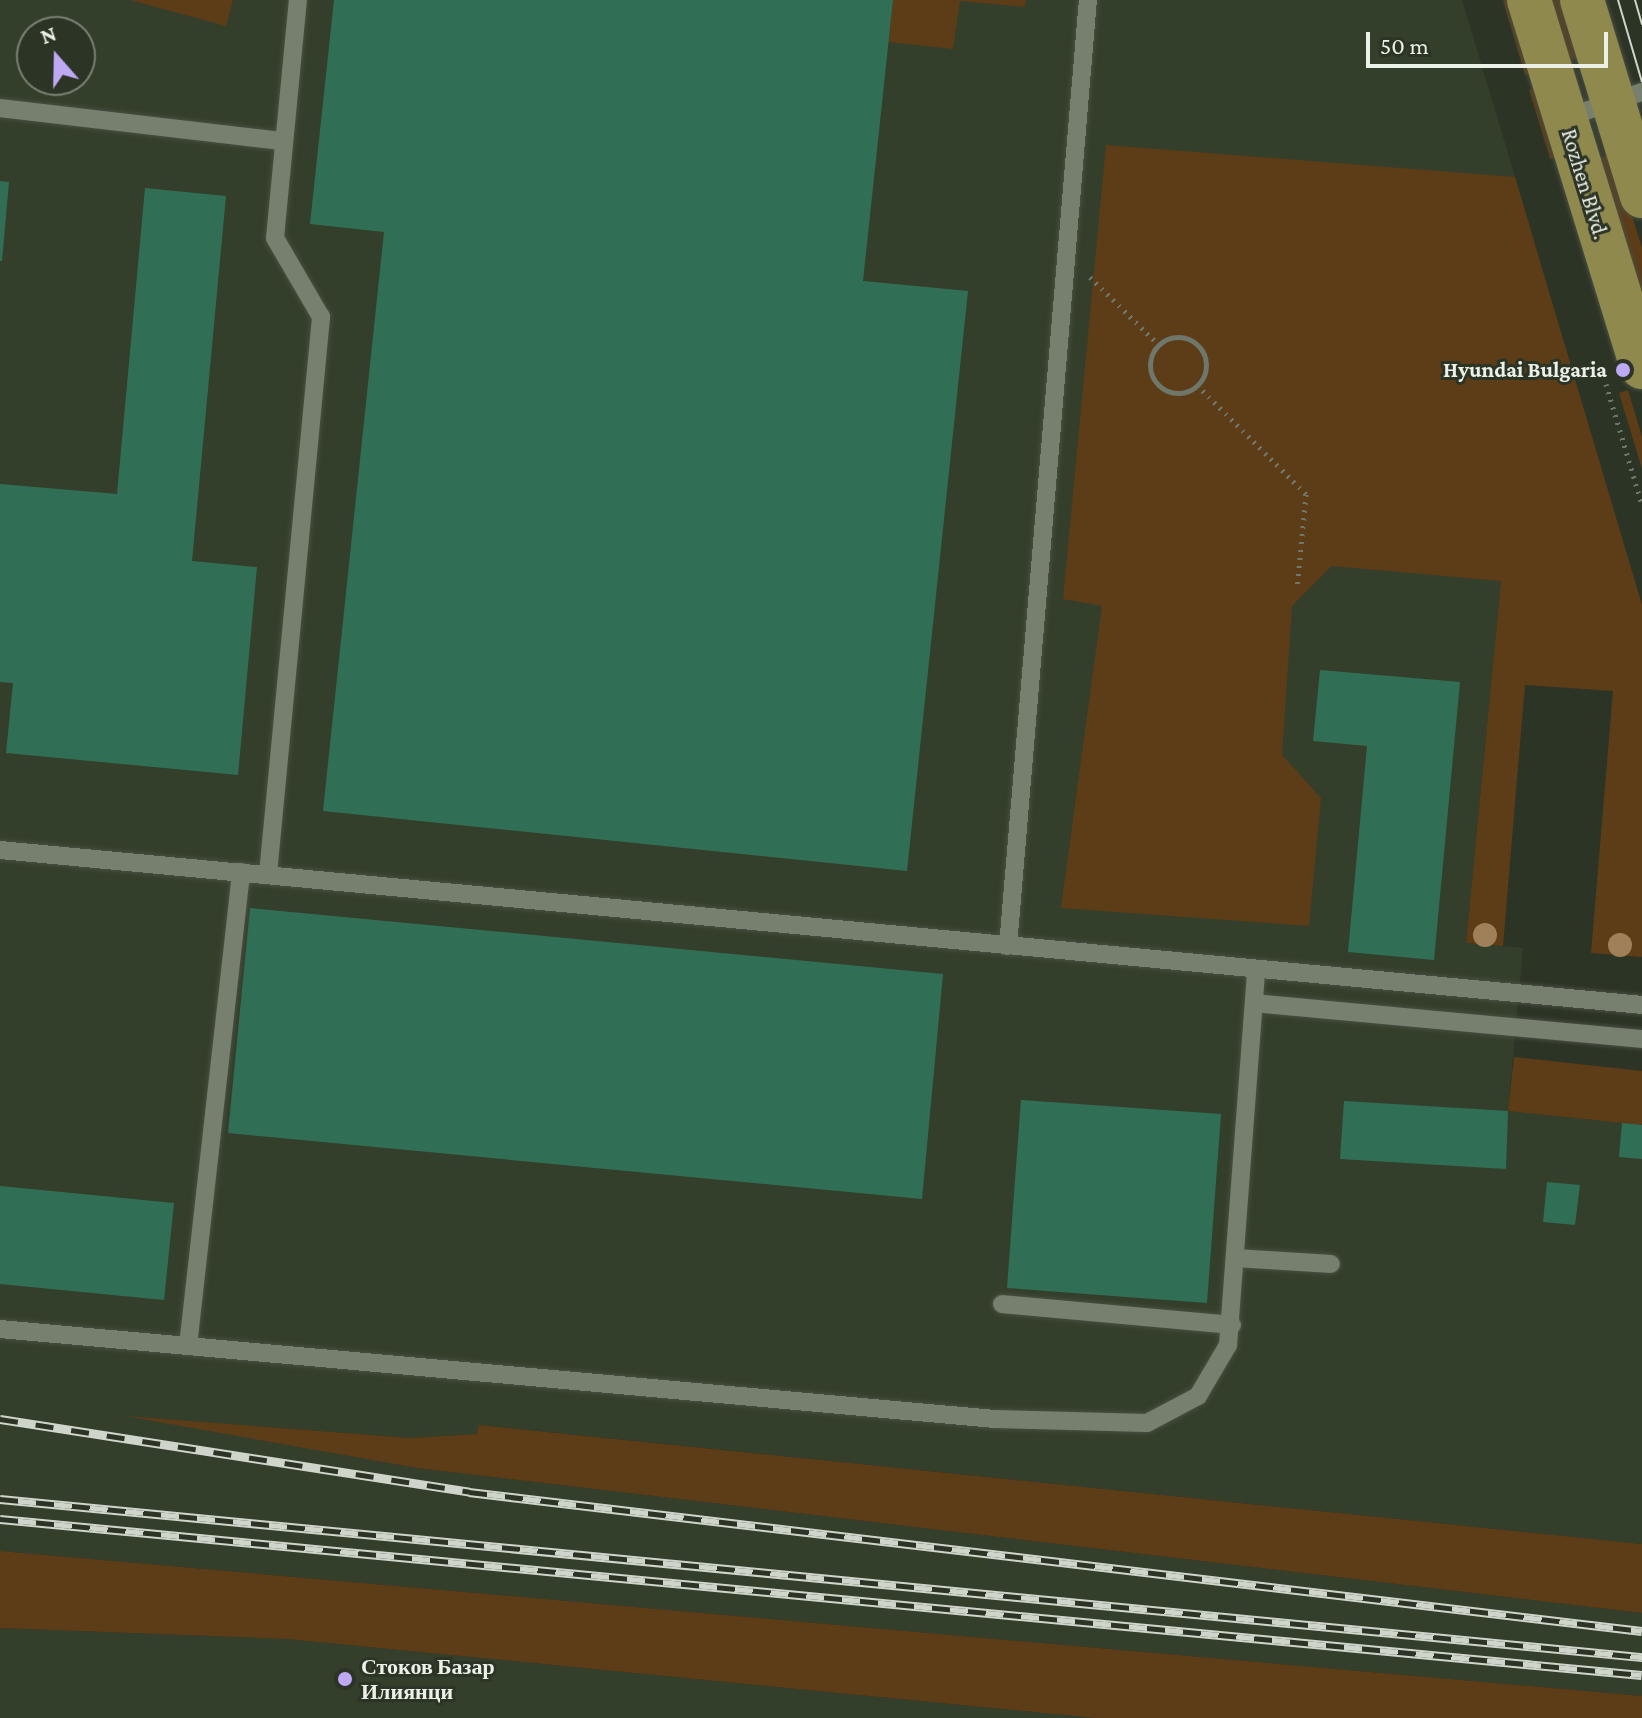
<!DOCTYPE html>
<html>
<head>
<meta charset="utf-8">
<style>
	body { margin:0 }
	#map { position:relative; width:1642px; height:1718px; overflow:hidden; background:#2c3426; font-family:"Crimson Pro",serif }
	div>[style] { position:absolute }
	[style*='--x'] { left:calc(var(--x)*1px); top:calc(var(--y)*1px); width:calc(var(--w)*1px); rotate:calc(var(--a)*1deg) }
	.built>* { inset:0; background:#343f2b }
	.green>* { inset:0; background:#5d3c18 }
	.building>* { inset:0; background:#306f56 }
	.path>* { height:5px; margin-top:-2.5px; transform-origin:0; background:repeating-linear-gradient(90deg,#6f766a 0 2px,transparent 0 8px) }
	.path>.ring { margin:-2.5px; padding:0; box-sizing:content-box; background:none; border:5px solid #6f766a; border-radius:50% }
	.roads { filter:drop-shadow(0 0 2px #484f42) drop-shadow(0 0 2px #484f42) }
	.lane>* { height:18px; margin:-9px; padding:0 9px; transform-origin:9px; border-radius:9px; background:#77806f }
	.primary>* { height:44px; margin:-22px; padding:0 22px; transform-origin:22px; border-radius:22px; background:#90894d }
	.tram>* { height:2px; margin:-1px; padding:0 1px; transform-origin:1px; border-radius:1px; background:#cfd5cb }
	.rail>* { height:9px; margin-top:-4.5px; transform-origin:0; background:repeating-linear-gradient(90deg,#2c3426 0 18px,#cfd5cb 0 36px); box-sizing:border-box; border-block:2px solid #cfd5cb }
	.trees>* { width:24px; height:24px; margin:-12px; border-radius:50%; background:#a08058 }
	.dots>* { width:22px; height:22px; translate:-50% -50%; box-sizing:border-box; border:4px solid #2c3426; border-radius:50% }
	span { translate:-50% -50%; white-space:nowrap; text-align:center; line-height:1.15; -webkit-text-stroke:6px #2c3426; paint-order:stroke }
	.street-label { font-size:22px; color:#ecf1e8 }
	.poi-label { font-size:22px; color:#ecf1e8; font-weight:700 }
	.right { translate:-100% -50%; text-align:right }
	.left { translate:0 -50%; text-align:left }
	.north { position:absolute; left:16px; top:16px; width:80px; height:80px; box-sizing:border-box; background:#2c3426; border:2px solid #798074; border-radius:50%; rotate:340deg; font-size:22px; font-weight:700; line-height:32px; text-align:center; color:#ecf1e8 }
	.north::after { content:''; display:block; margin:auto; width:28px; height:36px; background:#bea9f4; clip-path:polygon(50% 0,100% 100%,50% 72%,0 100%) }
	.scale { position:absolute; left:1366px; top:32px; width:242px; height:36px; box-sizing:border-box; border:4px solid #ecf1e8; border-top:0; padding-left:10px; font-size:24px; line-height:28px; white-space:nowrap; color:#ecf1e8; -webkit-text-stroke:6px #2c3426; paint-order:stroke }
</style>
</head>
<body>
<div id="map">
	<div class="built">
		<div style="clip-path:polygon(evenodd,0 0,1462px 0,1534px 240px,1466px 943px,1523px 948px,1508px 1111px,1642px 1125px,1642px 1544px,480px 1425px,477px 1434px,411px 1438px,136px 1417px,417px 1468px,1642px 1613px,1642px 1696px,0 1551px,0 0,32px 32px,80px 32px,80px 80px,32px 80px,32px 32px)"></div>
		<div style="clip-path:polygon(0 1628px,287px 1639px,1095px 1718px,0 1718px)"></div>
	</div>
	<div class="green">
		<div style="clip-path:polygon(130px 0,233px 0,226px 26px)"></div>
		<div style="clip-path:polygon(893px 0,1026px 0,1025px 7px,960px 1px,953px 49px,889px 42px)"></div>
		<div style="clip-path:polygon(1503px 0,1512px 0,1534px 72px,1525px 75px)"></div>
		<div style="clip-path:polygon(1547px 0,1566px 0,1583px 56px,1565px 61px)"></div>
		<div style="clip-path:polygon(1538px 87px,1559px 156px,1550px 159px,1529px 90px)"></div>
		<div style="clip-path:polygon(1106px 145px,1515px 177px,1642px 605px,1642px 957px,1591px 953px,1613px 691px,1525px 685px,1503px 946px,1466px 943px,1501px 581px,1332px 566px,1292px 606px,1282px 755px,1321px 798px,1309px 926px,1061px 908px,1102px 606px,1063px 599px)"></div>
		<div style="clip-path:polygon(1613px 154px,1642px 248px,1642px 314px,1594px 160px)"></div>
		<div style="clip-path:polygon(1628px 390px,1642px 437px,1642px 469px,1619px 393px)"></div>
		<div style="clip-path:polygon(1514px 1057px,1642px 1071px,1642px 1125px,1508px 1111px)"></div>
		<div style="clip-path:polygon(125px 1416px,411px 1438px,477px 1434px,479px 1425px,1642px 1544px,1642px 1613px,417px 1468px)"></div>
		<div style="clip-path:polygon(0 1551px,1642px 1696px,1642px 1718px,1095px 1718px,287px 1639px,0 1628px)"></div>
	</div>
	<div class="building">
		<div style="clip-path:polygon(334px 0,893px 0,863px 281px,968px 291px,907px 871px,323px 811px,384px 232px,310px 224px)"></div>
		<div style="clip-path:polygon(0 181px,9px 182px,2px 261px,0 261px)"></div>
		<div style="clip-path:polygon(145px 188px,226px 196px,192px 561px,257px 567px,238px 775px,6px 753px,13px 683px,0 682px,0 484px,117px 494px)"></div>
		<div style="clip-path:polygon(1320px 670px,1460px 682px,1434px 960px,1348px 952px,1367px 746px,1313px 741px)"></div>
		<div style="clip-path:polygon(250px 908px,943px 974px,922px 1199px,228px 1133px)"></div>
		<div style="clip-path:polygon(1021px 1100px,1221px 1114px,1207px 1303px,1007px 1288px)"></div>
		<div style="clip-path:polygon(1344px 1101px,1508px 1111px,1506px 1169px,1340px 1159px)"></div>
		<div style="clip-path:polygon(1622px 1123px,1642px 1125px,1642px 1159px,1619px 1157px)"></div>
		<div style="clip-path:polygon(1547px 1182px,1580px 1185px,1575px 1225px,1543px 1222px)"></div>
		<div style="clip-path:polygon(0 1186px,174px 1203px,164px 1300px,0 1284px)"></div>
	</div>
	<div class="path">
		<div style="--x:1090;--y:277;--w:97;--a:44.6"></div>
		<div class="ring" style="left:1150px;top:337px;width:51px;height:51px"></div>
		<div style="--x:1606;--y:384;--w:126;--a:73.4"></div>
		<div style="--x:1197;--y:385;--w:154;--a:45"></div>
		<div style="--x:1306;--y:494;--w:96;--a:95.4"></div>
	</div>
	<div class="roads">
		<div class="lane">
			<div style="--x:0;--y:108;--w:285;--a:6.7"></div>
			<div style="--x:1565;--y:118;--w:81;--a:-18.7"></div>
			<div style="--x:0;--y:850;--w:1649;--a:5.39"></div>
			<div style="--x:268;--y:874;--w:560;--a:-84.56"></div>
			<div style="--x:321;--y:317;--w:91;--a:-120.2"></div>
			<div style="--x:275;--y:238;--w:239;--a:-84.5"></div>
			<div style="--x:1008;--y:946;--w:949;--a:-85.17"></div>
			<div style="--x:1254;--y:1003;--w:390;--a:5.3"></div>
			<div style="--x:1236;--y:1258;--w:95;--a:3.6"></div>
			<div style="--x:1002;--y:1304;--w:231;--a:5.2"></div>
			<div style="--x:0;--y:1329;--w:999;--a:5.17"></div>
			<div style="--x:995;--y:1419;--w:152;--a:1.5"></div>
			<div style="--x:1147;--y:1423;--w:58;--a:-27.9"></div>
			<div style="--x:1198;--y:1396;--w:59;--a:-59.5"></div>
			<div style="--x:1228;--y:1345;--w:376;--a:-85.7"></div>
			<div style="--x:188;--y:1346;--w:477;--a:-83.6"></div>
		</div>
		<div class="primary">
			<div style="--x:1529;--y:0;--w:384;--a:72.9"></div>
			<div style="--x:1582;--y:0;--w:205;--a:73"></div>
		</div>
	</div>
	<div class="tram">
		<div style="--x:1618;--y:0;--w:85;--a:73.7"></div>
		<div style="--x:1635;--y:0;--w:25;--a:74"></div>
	</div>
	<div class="rail">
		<div style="--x:0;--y:1419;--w:475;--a:8.8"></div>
		<div style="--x:469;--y:1492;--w:1181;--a:6.76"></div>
		<div style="--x:0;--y:1499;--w:1650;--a:5.5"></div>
		<div style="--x:0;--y:1519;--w:1649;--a:5.43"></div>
	</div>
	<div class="trees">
		<div style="left:1485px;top:935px"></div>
		<div style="left:1620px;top:945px"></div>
	</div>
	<div class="dots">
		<div style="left:1623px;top:370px;background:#bea9f4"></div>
		<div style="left:345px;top:1679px;background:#bea9f4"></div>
	</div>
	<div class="street-label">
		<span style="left:1585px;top:184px;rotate:73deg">Rozhen Blvd.</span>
	</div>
	<div class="poi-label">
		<span class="right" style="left:1607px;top:370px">Hyundai Bulgaria</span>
		<span class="left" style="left:361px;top:1679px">Стоков Базар<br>Илиянци</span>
	</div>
	<div class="north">N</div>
	<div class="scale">50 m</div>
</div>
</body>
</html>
